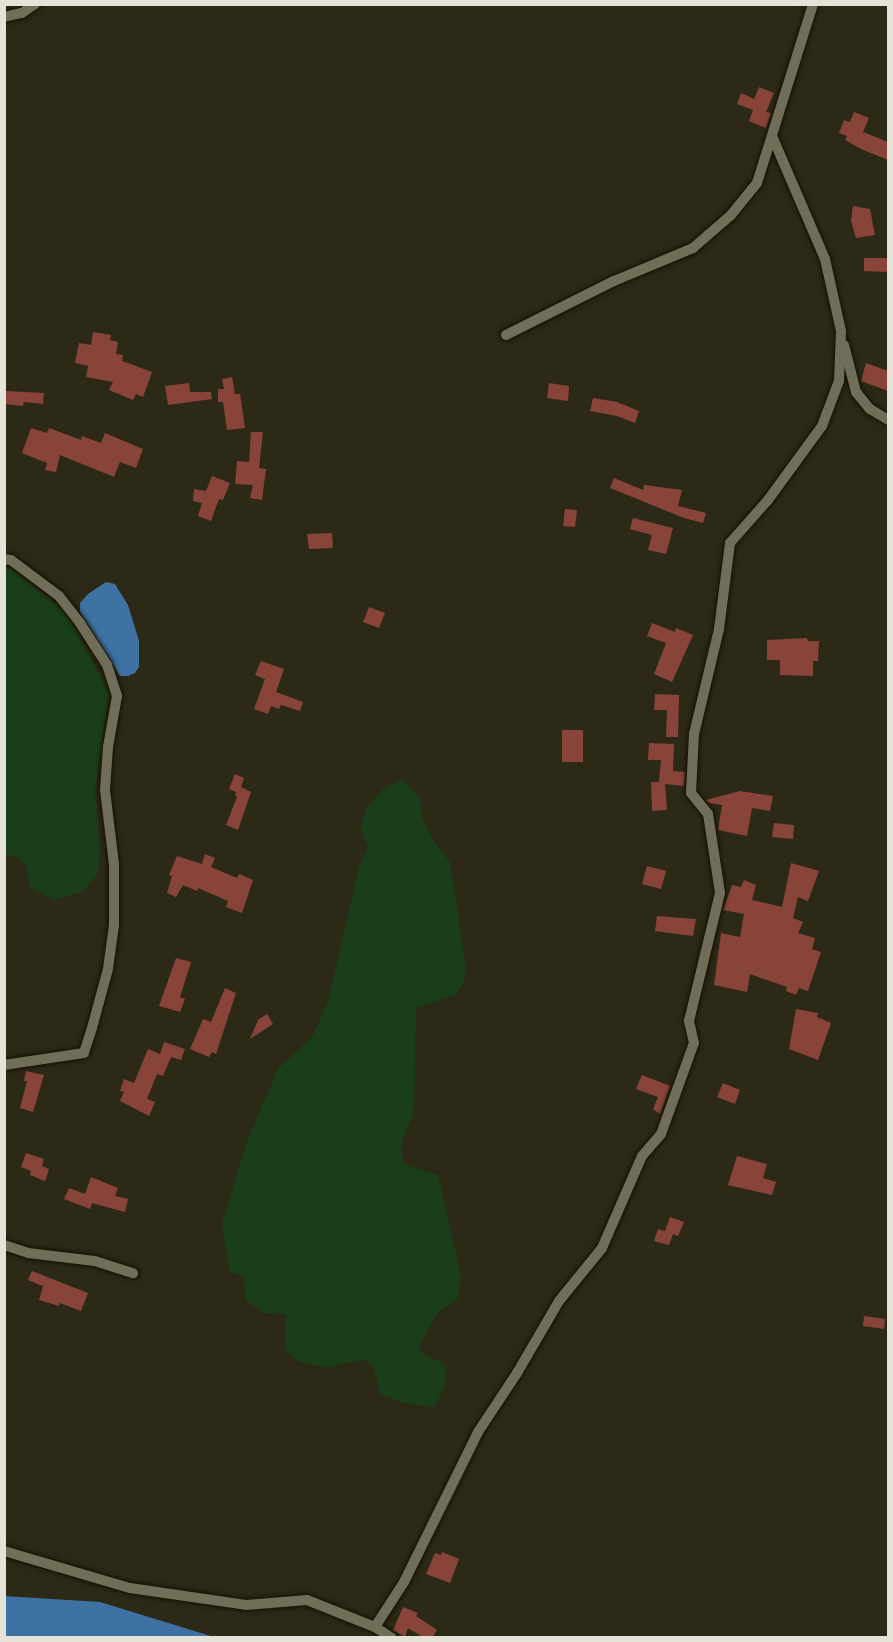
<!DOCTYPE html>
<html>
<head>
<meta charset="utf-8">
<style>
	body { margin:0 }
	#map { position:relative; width:893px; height:1642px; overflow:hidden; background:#2d2917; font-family:"Zilla Slab",serif }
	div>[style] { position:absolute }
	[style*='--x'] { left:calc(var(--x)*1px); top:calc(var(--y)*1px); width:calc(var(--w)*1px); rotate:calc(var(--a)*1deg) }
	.green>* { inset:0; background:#1a3e1a }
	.water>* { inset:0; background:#3d72a3 }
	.building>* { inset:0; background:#89443a }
	.roads { filter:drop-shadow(0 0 2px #151202) drop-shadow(0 0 2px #151202) }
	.minor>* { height:10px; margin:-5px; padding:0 5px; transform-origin:5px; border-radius:5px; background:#706d58 }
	span { translate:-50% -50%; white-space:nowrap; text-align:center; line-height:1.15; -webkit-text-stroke:4.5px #23200d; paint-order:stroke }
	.frame { position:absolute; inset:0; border:6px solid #e5e3d7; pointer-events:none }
</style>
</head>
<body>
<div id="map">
	<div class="green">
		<div style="clip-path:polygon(8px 566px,67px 614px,109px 692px,95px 790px,100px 849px,98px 873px,84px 891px,54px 900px,30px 888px,26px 865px,16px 857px,5px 854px,4px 568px)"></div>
		<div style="clip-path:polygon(402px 780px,420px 798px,422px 818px,435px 844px,450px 862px,466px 968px,464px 981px,456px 995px,416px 1008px,414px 1113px,401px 1143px,403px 1164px,438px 1175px,461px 1275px,457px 1300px,438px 1312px,418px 1347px,426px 1356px,446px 1364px,445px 1384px,435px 1407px,404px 1403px,380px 1394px,374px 1367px,365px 1360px,324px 1367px,300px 1362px,286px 1351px,286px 1314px,263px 1313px,245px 1299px,244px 1277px,229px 1271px,222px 1224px,247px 1141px,278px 1069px,312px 1037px,328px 1001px,359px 867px,368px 847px,360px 828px,367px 808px,383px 789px)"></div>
	</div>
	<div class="water">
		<div style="clip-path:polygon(106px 582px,115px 584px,128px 605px,139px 641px,139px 667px,135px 673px,128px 676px,120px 676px,80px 612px,80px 603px,88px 594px)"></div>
		<div style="clip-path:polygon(4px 1596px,100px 1602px,214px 1637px,5px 1637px)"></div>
	</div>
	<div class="building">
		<div style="clip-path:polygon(759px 87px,774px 93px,766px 112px,771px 113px,766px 128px,749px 121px,753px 110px,737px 104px,741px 93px,754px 99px)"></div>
		<div style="clip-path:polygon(854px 112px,869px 118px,863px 132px,888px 142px,888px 160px,861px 149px,845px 140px,847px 136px,839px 133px,844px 120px,850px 122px)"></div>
		<div style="clip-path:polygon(853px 206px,870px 209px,875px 235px,856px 238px,851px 221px)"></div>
		<div style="clip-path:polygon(864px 258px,888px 258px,888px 272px,864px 271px)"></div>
		<div style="clip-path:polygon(93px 332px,111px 335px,110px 340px,118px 342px,116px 354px,123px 355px,122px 361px,152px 372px,143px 397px,136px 394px,133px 400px,109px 390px,113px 382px,86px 377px,88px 366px,75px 363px,79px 343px,91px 345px)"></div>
		<div style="clip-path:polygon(866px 363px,888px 371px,888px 391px,861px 381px)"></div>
		<div style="clip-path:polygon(232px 377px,235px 394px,240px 394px,245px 428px,227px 430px,223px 402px,218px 402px,218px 389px,224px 389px,222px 379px)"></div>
		<div style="clip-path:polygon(189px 383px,190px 392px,211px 392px,212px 399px,168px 405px,165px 386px)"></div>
		<div style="clip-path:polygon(549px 383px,569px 386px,568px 401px,547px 398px)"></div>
		<div style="clip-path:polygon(6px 391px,44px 393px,43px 404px,24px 402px,25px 396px,23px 406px,5px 404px)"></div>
		<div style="clip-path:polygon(593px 398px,617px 402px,639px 411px,635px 423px,617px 416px,590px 411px)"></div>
		<div style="clip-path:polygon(31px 428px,47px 433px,49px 428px,81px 440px,82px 436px,101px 443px,105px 433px,143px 449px,136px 468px,120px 462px,114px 477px,60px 455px,56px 472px,45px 470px,47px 463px,22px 453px)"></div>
		<div style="clip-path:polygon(251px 432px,263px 432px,259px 468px,266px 469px,262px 500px,250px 498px,253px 485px,235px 484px,237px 461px,249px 462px)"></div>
		<div style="clip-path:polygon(212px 476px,230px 483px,223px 500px,219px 499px,211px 521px,198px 516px,202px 503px,193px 501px,194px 489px,206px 491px)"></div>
		<div style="clip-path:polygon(614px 478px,643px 490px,644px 485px,682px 490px,678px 506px,706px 513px,703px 523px,684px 518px,610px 488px)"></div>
		<div style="clip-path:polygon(565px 509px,577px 510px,575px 527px,563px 526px)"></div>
		<div style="clip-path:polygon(633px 518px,673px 528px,666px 554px,648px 550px,652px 535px,630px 529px)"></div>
		<div style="clip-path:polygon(332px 533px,333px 548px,309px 549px,307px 534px)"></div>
		<div style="clip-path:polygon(369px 607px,385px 613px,379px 628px,363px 622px)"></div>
		<div style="clip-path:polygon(652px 623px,675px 632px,676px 628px,693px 635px,672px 682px,654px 674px,666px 643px,647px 636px)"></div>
		<div style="clip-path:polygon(807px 638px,808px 641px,819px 641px,818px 661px,813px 661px,813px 676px,780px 675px,780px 660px,767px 660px,767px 640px)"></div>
		<div style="clip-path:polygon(261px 661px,284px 669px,276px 692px,303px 702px,300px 711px,281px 705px,279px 709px,271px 706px,268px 714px,254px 709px,265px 679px,255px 675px)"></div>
		<div style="clip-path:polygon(655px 694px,679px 695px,678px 737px,666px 737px,667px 710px,654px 710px)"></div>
		<div style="clip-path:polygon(562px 730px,583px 730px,583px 762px,562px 762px)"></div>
		<div style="clip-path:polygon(649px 743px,674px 744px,673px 771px,685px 772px,684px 786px,665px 784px,667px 810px,652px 811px,651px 782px,659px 782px,661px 760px,648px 760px)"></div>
		<div style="clip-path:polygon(235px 774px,244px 778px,241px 787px,251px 792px,238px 830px,226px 825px,237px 797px,235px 796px,236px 792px,229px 789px)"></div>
		<div style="clip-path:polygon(740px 791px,773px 796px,770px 811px,752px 808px,747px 836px,718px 830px,722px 805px,709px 803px,706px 800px)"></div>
		<div style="clip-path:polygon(774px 823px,794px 825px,793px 839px,772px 837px)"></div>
		<div style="clip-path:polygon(205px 854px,215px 858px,211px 867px,237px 878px,239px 874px,253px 880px,242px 913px,226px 907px,228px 901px,198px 888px,197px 891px,183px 885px,176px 897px,167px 893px,172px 876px,169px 875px,177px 856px,202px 864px)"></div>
		<div style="clip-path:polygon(791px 863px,819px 871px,808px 901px,798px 897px,793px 918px,803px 922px,798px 933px,815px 938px,812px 949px,821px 952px,808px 991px,799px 988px,796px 995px,786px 991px,787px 987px,750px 974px,747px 992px,714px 985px,721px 933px,740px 937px,744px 914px,723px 910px,732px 885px,741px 887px,744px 880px,756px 885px,752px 900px,782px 907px)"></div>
		<div style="clip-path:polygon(647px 866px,666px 871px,661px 889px,642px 884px)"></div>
		<div style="clip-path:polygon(657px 916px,696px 919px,693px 936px,655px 931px)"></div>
		<div style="clip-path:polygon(176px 958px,191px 962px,180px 997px,185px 999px,180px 1012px,159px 1006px)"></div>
		<div style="clip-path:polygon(225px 988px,236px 993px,216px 1054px,212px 1052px,209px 1057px,190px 1049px,203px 1019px,211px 1022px)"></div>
		<div style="clip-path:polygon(796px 1009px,818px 1013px,817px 1017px,831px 1023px,818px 1060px,789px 1049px)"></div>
		<div style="clip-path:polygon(267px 1014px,273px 1024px,250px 1039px,258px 1020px)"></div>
		<div style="clip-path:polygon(164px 1042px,185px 1049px,181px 1060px,171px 1057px,163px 1076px,157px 1074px,147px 1099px,155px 1102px,149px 1116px,120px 1101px,124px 1092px,120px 1091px,124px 1079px,134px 1083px,148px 1049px,160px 1054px)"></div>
		<div style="clip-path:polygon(26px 1071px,44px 1075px,33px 1112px,20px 1108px,27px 1081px,24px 1081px)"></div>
		<div style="clip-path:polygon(642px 1075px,670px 1086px,660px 1114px,653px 1109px,658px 1097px,636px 1089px)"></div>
		<div style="clip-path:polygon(723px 1083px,740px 1090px,735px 1104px,717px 1097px)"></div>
		<div style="clip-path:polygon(26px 1153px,44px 1159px,42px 1166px,49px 1169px,45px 1181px,30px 1175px,31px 1171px,21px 1167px)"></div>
		<div style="clip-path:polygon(737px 1156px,767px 1164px,763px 1178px,776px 1182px,772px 1195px,728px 1185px)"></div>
		<div style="clip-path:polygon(91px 1177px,118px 1188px,115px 1196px,128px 1199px,125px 1212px,92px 1203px,90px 1209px,64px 1199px,69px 1188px,85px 1194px)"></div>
		<div style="clip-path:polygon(670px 1217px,684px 1222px,678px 1236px,673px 1234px,669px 1245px,654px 1241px,658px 1229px,665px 1231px)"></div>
		<div style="clip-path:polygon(32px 1271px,88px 1293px,81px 1311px,60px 1303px,59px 1306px,39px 1300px,43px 1286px,28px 1280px)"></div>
		<div style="clip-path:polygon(864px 1316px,885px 1319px,884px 1329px,863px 1326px)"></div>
		<div style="clip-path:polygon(442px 1552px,459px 1559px,450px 1583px,426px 1574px,435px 1553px,441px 1555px)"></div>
		<div style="clip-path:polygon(403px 1607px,418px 1613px,416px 1616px,437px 1630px,432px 1638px,424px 1638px,408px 1628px,405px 1637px,393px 1630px)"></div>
	</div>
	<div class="roads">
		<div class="minor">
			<div style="--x:4;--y:17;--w:18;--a:-13"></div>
			<div style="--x:22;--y:13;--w:16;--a:-35"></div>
			<div style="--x:506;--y:335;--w:121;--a:-26.6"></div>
			<div style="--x:614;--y:281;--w:86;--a:-22.7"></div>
			<div style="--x:693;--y:248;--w:50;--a:-41"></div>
			<div style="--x:731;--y:215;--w:41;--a:-50.9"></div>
			<div style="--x:757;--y:183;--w:188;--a:-72.6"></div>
			<div style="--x:844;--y:345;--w:49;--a:75.7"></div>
			<div style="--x:856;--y:392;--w:22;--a:51"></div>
			<div style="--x:870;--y:409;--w:21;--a:31"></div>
			<div style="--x:4;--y:559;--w:7;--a:8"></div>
			<div style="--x:11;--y:560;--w:60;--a:36.9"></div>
			<div style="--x:59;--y:596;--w:34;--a:52"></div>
			<div style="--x:80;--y:623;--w:50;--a:57.3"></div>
			<div style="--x:107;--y:665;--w:33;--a:72"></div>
			<div style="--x:117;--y:696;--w:52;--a:100"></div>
			<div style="--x:108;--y:747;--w:43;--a:94"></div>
			<div style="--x:105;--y:790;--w:75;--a:83.1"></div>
			<div style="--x:114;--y:864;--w:61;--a:90"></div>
			<div style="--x:114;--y:925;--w:44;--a:97.8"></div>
			<div style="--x:108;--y:969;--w:61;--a:105.2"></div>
			<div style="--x:92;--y:1028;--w:26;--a:108"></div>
			<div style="--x:84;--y:1053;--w:81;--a:171.5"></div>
			<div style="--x:4;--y:1245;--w:25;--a:18"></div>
			<div style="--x:28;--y:1253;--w:67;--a:6.8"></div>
			<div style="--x:95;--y:1261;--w:40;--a:18"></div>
			<div style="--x:4;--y:1551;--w:131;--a:16.4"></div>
			<div style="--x:130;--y:1588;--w:117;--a:8.3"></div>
			<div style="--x:246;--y:1605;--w:61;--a:-4.7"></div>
			<div style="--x:307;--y:1600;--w:73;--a:21.7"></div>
			<div style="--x:375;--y:1627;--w:20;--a:33"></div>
			<div style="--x:375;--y:1627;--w:54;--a:-57.2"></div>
			<div style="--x:404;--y:1582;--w:167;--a:-63.7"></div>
			<div style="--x:478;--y:1432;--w:71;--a:-56.5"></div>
			<div style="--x:517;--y:1373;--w:83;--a:-59.7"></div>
			<div style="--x:559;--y:1301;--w:68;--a:-50.9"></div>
			<div style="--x:602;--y:1248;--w:100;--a:-66.5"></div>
			<div style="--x:642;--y:1156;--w:29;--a:-49"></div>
			<div style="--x:661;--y:1134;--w:97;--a:-70.1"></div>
			<div style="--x:694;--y:1043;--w:23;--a:-103"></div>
			<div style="--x:689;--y:1021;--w:132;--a:-76.4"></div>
			<div style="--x:720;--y:893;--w:80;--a:-98.6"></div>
			<div style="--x:708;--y:814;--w:27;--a:-129"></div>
			<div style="--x:691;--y:793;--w:59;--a:-87.1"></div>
			<div style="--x:694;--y:734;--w:108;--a:-76.6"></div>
			<div style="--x:719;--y:629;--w:87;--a:-82.7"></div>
			<div style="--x:730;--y:543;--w:57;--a:-48.5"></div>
			<div style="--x:768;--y:500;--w:92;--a:-53.9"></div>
			<div style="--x:822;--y:426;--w:48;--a:-69.3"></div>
			<div style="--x:839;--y:381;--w:50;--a:-87.7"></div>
			<div style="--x:841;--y:331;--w:74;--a:-102.5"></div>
			<div style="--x:825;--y:259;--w:132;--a:-113.3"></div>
		</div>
	</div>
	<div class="frame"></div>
</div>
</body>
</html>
